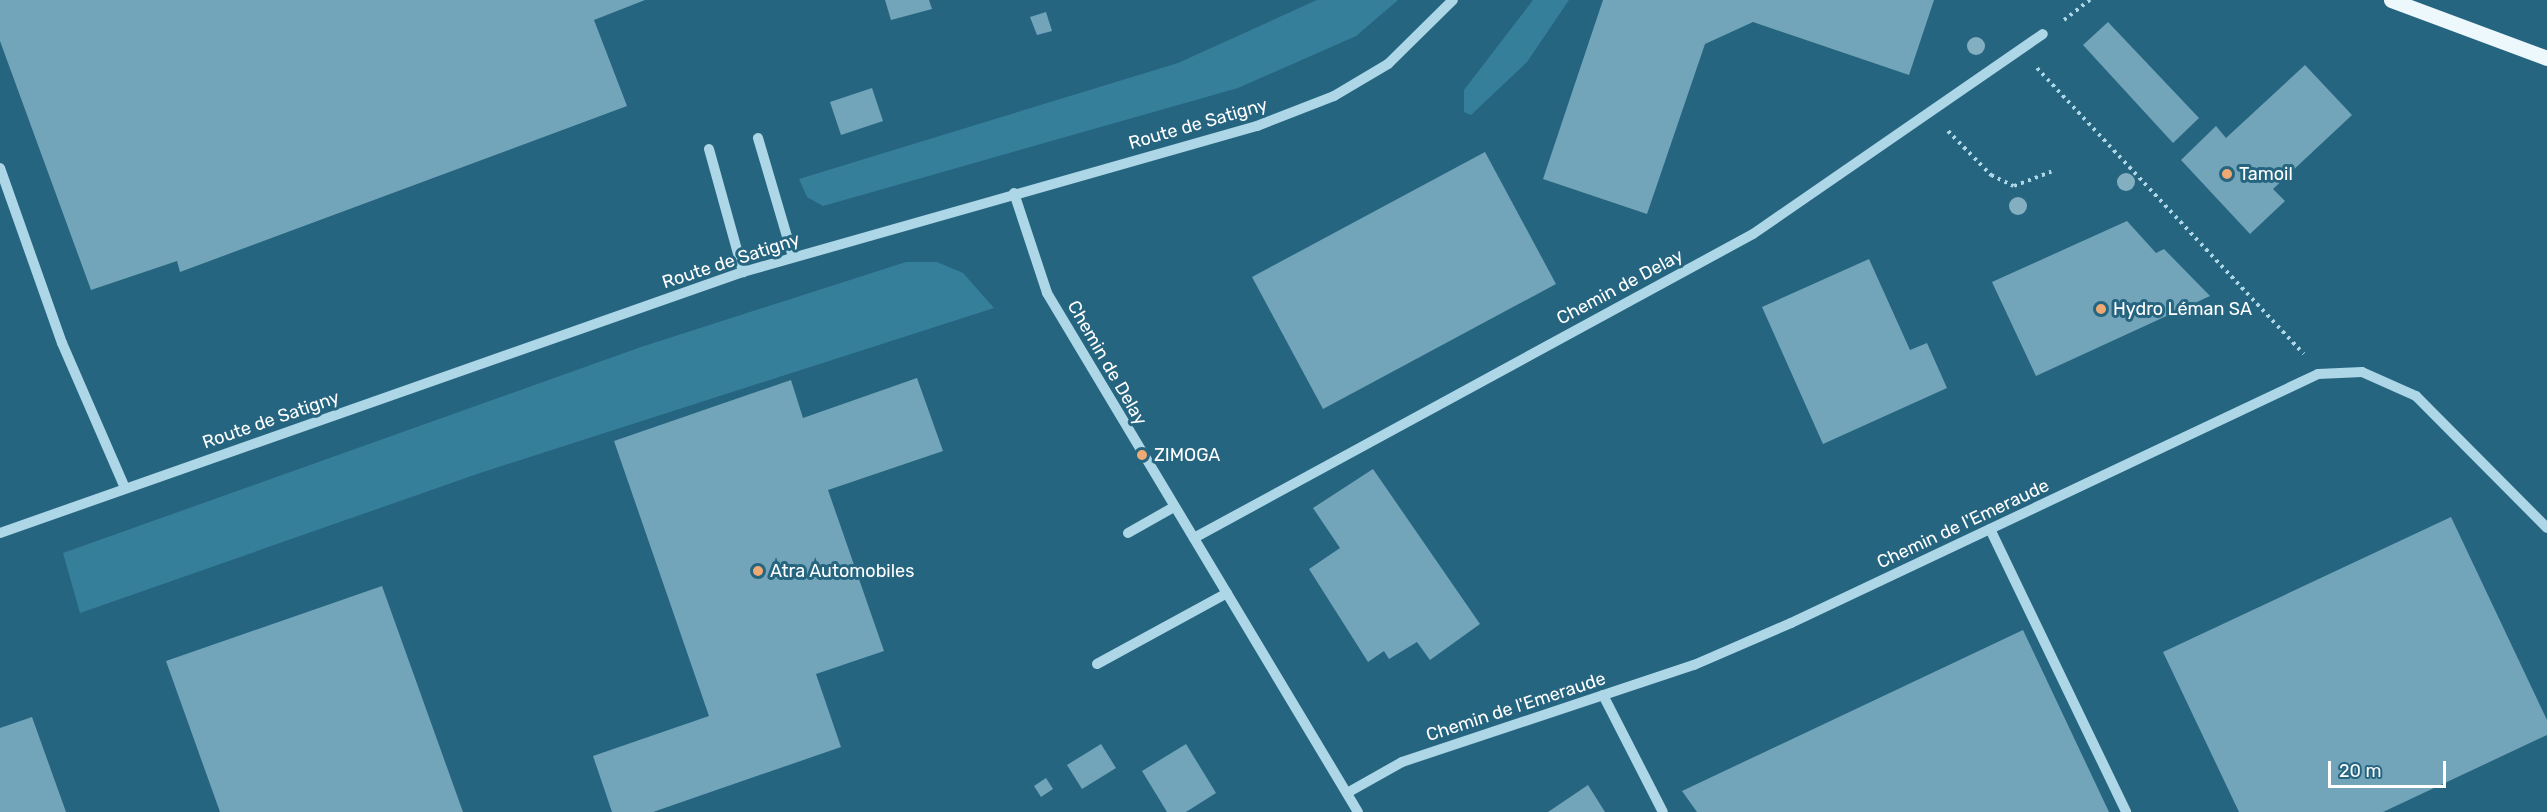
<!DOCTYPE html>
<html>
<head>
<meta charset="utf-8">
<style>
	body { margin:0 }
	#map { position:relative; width:2547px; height:812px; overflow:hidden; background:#266580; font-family:Rubik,sans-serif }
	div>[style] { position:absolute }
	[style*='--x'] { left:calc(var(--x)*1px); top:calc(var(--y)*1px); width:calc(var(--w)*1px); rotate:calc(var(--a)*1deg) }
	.green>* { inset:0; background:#367f9b }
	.building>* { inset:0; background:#72a5ba }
	.path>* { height:4px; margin-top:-2px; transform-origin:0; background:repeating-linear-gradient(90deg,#add6e6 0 3px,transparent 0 7.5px) }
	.minor>* { height:10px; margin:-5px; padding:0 5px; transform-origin:5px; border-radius:5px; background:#add6e6 }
	.major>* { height:15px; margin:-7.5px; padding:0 7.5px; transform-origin:7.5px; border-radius:7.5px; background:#edf8fd }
	.trees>* { width:18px; height:18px; margin:-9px; border-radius:50%; background:#84afc0 }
	.dots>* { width:16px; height:16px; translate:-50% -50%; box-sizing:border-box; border:3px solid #266580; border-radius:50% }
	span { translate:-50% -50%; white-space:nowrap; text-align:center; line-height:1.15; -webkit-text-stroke:6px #266580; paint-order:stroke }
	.street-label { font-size:18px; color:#fff }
	.poi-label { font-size:18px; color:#fff }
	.left { translate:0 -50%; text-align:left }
	.scale { position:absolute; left:2328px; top:761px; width:118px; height:27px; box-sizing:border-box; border:3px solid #fff; border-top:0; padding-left:8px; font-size:18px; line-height:21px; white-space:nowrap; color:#fff; -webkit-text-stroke:4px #266580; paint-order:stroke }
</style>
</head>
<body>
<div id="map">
	<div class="green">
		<div style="clip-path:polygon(1317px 0,1398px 0,1356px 36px,1238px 88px,823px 206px,807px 197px,799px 179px,1178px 63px)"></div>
		<div style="clip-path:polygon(1533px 0,1569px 0,1527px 62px,1471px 115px,1464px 112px,1464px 90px)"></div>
		<div style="clip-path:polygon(906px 262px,937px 262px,963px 273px,994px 308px,480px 473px,80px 613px,63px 553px,641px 347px)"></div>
	</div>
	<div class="building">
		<div style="clip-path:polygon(0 0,645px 0,594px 20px,627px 106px,180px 272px,177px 261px,91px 290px,0 41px)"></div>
		<div style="clip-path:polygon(885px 0,929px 0,932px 9px,891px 20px)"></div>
		<div style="clip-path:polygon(1603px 0,1934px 0,1909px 75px,1753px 22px,1705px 44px,1647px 214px,1543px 179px)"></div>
		<div style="clip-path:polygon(1046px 12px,1052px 31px,1037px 35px,1030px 17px)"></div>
		<div style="clip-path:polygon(2108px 22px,2199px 118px,2173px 143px,2083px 45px)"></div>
		<div style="clip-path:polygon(2305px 65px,2352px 115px,2273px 189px,2285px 201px,2250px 234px,2181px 160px,2216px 126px,2226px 138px)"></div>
		<div style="clip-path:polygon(872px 88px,883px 121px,841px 135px,830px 102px)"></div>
		<div style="clip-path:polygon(1485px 152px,1556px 284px,1323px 409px,1252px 277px)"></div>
		<div style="clip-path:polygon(2127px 221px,2156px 253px,2164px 249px,2210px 296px,2036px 376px,1992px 282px)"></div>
		<div style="clip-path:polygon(1869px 259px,1910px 350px,1927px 343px,1947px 388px,1823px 444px,1762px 307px)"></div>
		<div style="clip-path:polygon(917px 378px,943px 451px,828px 490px,884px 651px,816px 674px,841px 747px,653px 812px,612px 812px,593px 756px,709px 716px,614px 441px,791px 380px,803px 418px)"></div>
		<div style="clip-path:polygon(1373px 469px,1480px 624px,1430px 660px,1417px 642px,1389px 659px,1384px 651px,1368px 662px,1309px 569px,1340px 548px,1313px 508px)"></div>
		<div style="clip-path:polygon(2451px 517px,2547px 720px,2547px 735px,2383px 812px,2239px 812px,2163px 652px)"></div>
		<div style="clip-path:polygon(382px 586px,463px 812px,220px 812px,166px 661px)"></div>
		<div style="clip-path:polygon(2023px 630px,2109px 812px,1697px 812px,1682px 791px)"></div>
		<div style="clip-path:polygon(32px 717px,66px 812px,0 812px,0 728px)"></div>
		<div style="clip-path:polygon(1101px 744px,1116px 768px,1082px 789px,1067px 765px)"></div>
		<div style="clip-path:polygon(1186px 744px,1216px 793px,1186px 812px,1167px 812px,1142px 771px)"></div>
		<div style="clip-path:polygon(1046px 778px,1053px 789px,1041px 797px,1034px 786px)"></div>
		<div style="clip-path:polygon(1588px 785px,1605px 812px,1548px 812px)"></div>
	</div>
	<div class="path">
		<div style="--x:2064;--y:20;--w:33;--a:-38"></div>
		<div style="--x:2037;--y:68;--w:391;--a:47"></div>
		<div style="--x:1948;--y:131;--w:62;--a:45.7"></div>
		<div style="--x:1991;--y:175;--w:25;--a:26"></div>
		<div style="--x:2014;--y:186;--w:40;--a:-21"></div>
	</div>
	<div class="minor">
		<div style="--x:758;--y:138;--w:124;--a:73.6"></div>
		<div style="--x:709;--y:149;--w:128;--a:74.5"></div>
		<div style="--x:0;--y:168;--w:186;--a:70.5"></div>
		<div style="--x:62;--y:343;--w:158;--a:66.5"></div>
		<div style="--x:1014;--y:193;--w:105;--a:71.7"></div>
		<div style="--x:1047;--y:293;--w:605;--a:59.07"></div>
		<div style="--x:1990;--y:529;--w:314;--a:64.3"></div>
		<div style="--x:0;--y:533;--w:788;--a:-19.36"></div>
		<div style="--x:743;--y:272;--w:534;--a:-15.86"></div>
		<div style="--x:1257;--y:126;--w:83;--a:-21.3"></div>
		<div style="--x:1334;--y:96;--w:63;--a:-30.7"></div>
		<div style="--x:1388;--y:64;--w:91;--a:-44.6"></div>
		<div style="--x:1128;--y:533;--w:53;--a:-29.5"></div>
		<div style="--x:1194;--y:538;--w:636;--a:-28.54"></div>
		<div style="--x:1753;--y:234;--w:352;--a:-34.6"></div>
		<div style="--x:1097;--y:664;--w:148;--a:-28.6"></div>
		<div style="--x:1603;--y:695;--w:131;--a:62.9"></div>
		<div style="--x:1347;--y:793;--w:63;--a:-29.4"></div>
		<div style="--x:1402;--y:762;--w:308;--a:-18.4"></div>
		<div style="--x:1694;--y:665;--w:106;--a:-23.4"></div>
		<div style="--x:1791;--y:623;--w:583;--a:-25.29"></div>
		<div style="--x:2318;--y:374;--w:44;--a:-2.6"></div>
		<div style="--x:2362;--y:372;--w:59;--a:24"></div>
		<div style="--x:2416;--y:396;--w:186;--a:45.2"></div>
	</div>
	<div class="major">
		<div style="--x:2391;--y:0;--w:166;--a:20.4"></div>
	</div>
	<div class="trees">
		<div style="left:1976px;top:46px"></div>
		<div style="left:2126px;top:182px"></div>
		<div style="left:2018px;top:206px"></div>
	</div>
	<div class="dots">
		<div style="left:2227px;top:174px;background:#efa972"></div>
		<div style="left:2101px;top:309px;background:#efa972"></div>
		<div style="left:1142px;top:455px;background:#efa972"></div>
		<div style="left:758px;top:571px;background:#efa972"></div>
	</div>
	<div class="street-label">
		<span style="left:1198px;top:124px;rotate:-16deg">Route de Satigny</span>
		<span style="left:731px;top:261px;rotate:-18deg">Route de Satigny</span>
		<span style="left:1620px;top:287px;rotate:-28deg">Chemin de Delay</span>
		<span style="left:1107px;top:363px;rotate:60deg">Chemin de Delay</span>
		<span style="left:271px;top:420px;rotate:-19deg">Route de Satigny</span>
		<span style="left:1963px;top:524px;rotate:-25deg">Chemin de l'Emeraude</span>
		<span style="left:1516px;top:707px;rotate:-18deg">Chemin de l'Emeraude</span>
	</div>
	<div class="poi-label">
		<span class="left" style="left:2239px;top:174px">Tamoil</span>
		<span class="left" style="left:2113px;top:309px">Hydro Léman SA</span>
		<span class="left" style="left:1154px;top:455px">ZIMOGA</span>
		<span class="left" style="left:770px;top:571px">Atra Automobiles</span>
	</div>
	<div class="scale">20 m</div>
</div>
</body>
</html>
